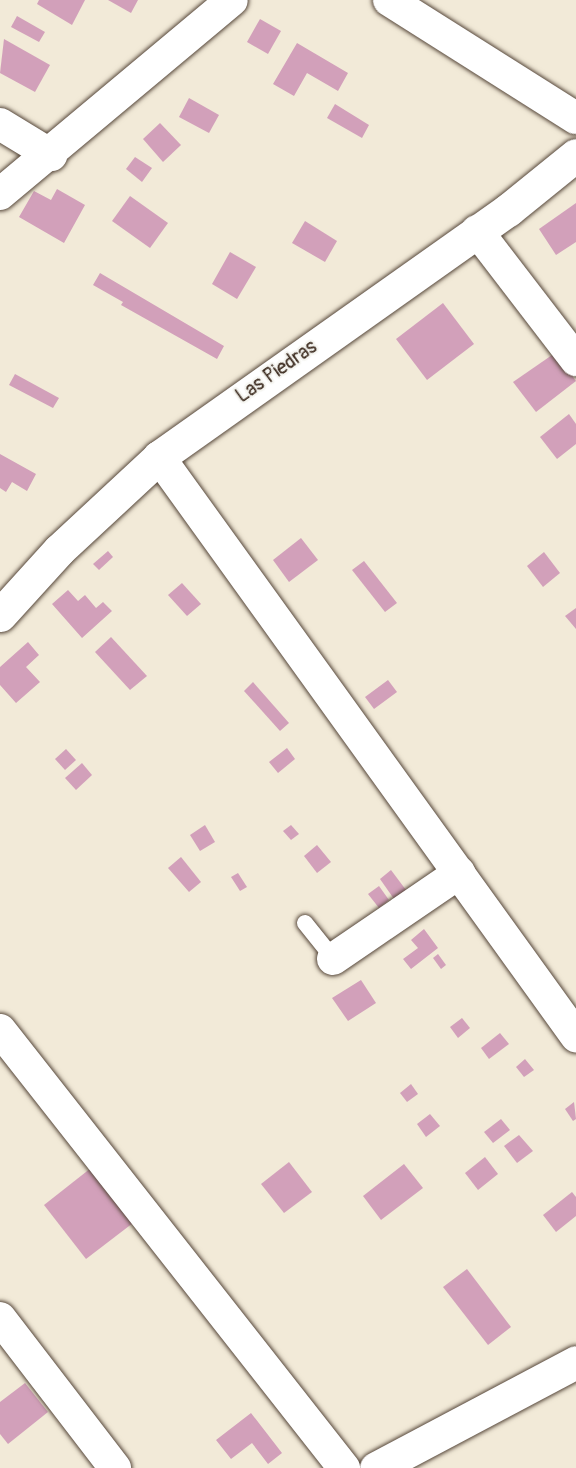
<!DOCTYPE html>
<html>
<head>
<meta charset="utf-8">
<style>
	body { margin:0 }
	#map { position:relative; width:576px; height:1468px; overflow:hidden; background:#f2ead8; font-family:Pangolin,sans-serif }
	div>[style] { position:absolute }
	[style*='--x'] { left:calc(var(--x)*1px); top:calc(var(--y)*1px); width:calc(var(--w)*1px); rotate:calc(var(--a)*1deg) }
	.building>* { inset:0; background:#d2a0ba }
	.roads { filter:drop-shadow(0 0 2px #56473a) drop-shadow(0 0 2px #56473a) }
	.lane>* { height:16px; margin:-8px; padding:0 8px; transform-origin:8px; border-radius:8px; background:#fff }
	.street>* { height:32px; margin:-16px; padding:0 16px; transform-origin:16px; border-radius:16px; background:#fff }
	.secondary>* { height:33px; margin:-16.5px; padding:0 16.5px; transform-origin:16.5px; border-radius:16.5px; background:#fff }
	span { translate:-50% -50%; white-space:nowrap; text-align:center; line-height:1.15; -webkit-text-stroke:4.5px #f6f6f2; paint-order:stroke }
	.street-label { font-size:20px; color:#3b2a1e }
</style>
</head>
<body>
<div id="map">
	<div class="building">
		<div style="clip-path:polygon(39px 0,85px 0,72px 25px,37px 4px)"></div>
		<div style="clip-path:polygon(108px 0,138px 0,131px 13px)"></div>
		<div style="clip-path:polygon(17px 16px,45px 32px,39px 42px,11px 27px)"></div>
		<div style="clip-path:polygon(260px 19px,281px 31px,268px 54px,247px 42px)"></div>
		<div style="clip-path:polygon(4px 39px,50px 65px,35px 92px,0 73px)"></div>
		<div style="clip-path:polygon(297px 43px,348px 73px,338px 91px,307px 73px,294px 96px,273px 84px)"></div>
		<div style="clip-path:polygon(189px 98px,219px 115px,209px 133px,179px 117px)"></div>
		<div style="clip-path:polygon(335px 104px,369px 125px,362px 138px,327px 118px)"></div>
		<div style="clip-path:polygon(160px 123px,181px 145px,163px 162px,143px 139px)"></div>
		<div style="clip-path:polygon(135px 157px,152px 168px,142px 182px,126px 169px)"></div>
		<div style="clip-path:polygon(57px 189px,85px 205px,64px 243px,19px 217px,34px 191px,51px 200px)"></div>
		<div style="clip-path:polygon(130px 196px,168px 223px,150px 248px,112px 221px)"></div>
		<div style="clip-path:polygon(576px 203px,576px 242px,556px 255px,539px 229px)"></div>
		<div style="clip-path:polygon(305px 221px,337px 241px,325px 262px,292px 243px)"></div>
		<div style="clip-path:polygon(230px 252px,256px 267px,237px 299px,212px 284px)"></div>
		<div style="clip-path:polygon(100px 273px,224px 346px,217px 359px,121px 305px,123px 302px,93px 285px)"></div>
		<div style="clip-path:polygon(443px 303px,474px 344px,427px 380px,396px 339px)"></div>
		<div style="clip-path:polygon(555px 353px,576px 381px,536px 412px,513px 382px)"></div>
		<div style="clip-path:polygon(15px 374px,59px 398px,53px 408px,9px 385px)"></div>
		<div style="clip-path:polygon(569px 414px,576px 424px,576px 444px,557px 459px,540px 437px)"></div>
		<div style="clip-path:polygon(0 454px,36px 474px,27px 491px,12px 482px,6px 492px,0 488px)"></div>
		<div style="clip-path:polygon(301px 538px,318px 560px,289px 582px,273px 560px)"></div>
		<div style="clip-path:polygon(108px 551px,113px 557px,99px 570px,93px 564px)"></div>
		<div style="clip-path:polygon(544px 552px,560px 573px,543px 587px,527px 566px)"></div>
		<div style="clip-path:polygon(364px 561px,397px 603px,385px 612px,352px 570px)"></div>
		<div style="clip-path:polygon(182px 583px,201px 604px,187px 616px,168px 595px)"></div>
		<div style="clip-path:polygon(68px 590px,78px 601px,85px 595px,96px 608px,103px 602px,112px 611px,82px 638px,52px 604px)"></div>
		<div style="clip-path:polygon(576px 608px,576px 629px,565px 616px)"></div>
		<div style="clip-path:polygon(111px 637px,147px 676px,130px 690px,95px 652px)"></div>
		<div style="clip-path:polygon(28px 642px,39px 655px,26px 667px,40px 682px,16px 703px,0 685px,0 667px)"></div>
		<div style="clip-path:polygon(388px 680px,397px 692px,374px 709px,365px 697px)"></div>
		<div style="clip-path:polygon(253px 682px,289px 723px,280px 731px,244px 691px)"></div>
		<div style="clip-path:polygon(287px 748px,295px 759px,278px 773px,269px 762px)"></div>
		<div style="clip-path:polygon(66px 749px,76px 760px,65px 770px,55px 759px)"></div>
		<div style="clip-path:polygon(82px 763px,92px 775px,76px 790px,65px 778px)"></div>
		<div style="clip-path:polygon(205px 825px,215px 842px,200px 851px,190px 835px)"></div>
		<div style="clip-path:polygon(291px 825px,299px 834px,291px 840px,283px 831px)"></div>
		<div style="clip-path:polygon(317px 845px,331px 862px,317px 873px,304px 856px)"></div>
		<div style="clip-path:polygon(181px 857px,201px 882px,189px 892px,168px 868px)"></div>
		<div style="clip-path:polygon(391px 870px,406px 890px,394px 899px,380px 879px)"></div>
		<div style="clip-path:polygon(238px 873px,247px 887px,240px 891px,231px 877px)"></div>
		<div style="clip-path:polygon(379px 886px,389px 900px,379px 908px,368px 894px)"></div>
		<div style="clip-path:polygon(424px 929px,438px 948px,411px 969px,403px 959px,418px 948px,411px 940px)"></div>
		<div style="clip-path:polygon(438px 954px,446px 965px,441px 969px,433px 958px)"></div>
		<div style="clip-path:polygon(361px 980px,376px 1003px,348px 1021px,332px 998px)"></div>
		<div style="clip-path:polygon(462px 1018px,470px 1028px,458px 1038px,450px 1027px)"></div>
		<div style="clip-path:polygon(500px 1033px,509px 1044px,489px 1059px,481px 1048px)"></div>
		<div style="clip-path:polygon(525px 1059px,534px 1070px,524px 1077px,516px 1067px)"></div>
		<div style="clip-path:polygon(411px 1084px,418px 1094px,407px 1102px,400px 1093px)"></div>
		<div style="clip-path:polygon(574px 1102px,576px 1119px,573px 1121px,565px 1109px)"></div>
		<div style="clip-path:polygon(430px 1114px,440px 1126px,426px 1137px,417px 1124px)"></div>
		<div style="clip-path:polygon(501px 1119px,510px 1130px,493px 1143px,484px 1132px)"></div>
		<div style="clip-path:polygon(519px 1135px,533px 1151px,517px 1163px,504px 1146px)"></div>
		<div style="clip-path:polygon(485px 1157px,498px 1174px,478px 1190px,465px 1173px)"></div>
		<div style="clip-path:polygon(289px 1162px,312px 1192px,284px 1213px,261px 1184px)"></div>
		<div style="clip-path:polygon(404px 1164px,423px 1188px,381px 1220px,363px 1196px)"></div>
		<div style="clip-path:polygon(91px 1168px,133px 1223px,86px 1259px,44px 1205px)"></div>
		<div style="clip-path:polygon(572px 1192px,576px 1197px,576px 1216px,556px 1232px,543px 1215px)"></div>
		<div style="clip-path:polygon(467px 1269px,511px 1327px,488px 1345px,443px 1287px)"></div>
		<div style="clip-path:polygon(25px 1383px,48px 1412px,8px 1444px,0 1434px,0 1402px)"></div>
		<div style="clip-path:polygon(251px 1413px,282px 1453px,268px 1464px,252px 1443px,231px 1459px,216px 1440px)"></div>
	</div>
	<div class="roads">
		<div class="lane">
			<div style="--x:305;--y:923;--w:51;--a:51.3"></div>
		</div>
		<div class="street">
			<div style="--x:389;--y:0;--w:221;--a:32.3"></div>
			<div style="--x:0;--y:124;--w:60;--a:31.3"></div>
			<div style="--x:0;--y:194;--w:302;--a:-39.9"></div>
			<div style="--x:477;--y:231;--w:163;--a:52.5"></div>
			<div style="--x:159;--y:457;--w:714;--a:54.24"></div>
			<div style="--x:333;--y:959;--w:153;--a:-34.3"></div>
			<div style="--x:0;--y:1030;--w:557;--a:51.85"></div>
			<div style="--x:0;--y:1318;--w:189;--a:52.5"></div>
		</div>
		<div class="secondary">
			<div style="--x:0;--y:615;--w:88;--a:-47.8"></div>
			<div style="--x:59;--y:550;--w:137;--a:-42.9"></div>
			<div style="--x:159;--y:457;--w:428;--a:-35.3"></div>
			<div style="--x:508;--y:210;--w:87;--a:-39"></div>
			<div style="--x:376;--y:1468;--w:226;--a:-27.9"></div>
		</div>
	</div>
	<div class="street-label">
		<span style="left:276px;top:371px;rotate:-35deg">Las Piedras</span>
	</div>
</div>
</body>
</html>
